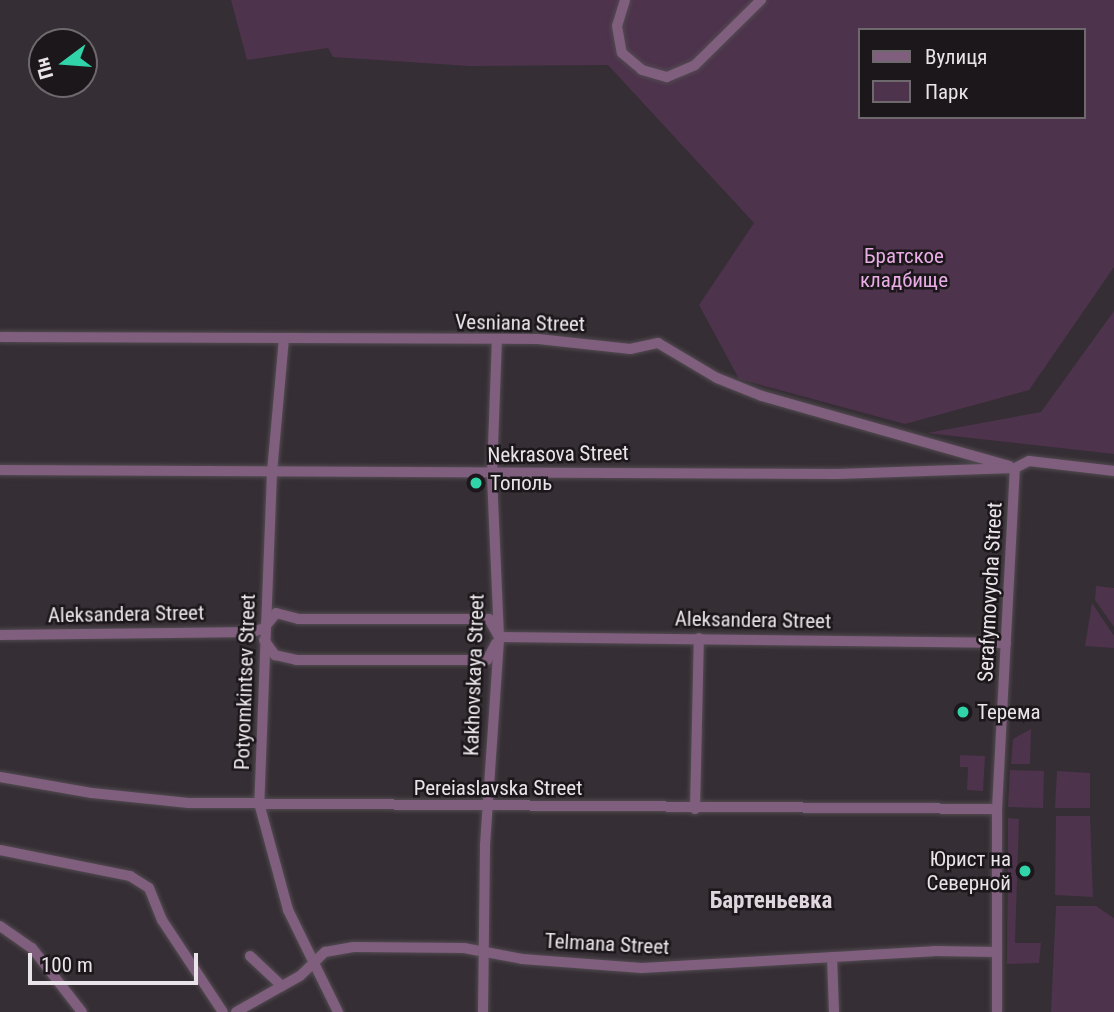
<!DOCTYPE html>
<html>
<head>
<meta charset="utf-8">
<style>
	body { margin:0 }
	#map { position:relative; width:1114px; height:1012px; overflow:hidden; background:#352e34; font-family:"Roboto Condensed",sans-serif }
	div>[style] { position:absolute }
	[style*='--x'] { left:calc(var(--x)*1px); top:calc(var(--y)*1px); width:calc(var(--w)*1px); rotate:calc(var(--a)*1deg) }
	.green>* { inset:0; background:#4d334c }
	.roads { filter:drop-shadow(0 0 2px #524b51) drop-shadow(0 0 2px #524b51) }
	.street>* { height:10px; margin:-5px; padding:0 5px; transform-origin:5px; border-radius:5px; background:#7f5f7d }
	.dots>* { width:19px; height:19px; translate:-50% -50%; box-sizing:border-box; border:4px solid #1b171a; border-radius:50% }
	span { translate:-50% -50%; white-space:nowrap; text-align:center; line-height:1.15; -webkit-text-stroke:5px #1b171a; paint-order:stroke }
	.park-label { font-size:21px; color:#e9ace5 }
	.street-label { font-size:21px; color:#e9e4e9 }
	.poi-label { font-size:21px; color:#e9e4e9 }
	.left { translate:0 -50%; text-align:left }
	.right { translate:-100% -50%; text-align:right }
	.neighbourhood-label { font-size:23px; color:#ded5dd; font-weight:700 }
	.legend { position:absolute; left:858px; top:28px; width:228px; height:91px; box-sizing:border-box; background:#1b171a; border:2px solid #6d696d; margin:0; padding:9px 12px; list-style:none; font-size:21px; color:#e9e4e9 }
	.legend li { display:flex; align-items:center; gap:14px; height:35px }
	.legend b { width:35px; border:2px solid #6d696d }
	.north { position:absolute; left:28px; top:28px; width:70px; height:70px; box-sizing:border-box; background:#1b171a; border:2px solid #6d696d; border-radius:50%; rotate:254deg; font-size:19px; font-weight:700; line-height:28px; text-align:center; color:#e9e4e9 }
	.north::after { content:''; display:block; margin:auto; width:24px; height:32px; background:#31d4a9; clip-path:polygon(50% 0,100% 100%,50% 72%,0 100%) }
	.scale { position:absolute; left:28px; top:953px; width:170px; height:32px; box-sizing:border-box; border:4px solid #e9e4e9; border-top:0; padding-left:9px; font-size:21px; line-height:24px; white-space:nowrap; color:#e9e4e9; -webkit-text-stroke:5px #1b171a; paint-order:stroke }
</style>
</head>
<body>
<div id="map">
	<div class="green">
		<div style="clip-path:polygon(evenodd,231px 0,1114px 0,1114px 267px,1029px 390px,905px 424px,739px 379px,699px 305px,754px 223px,608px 65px,469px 66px,333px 57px,328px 48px,247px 60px,231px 0,860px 30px,1084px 30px,1084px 117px,860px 117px,860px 30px)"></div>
		<div style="clip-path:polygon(1114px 311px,1114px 454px,927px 433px,1041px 412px)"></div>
		<div style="clip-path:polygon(1096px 586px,1114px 588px,1114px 627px,1095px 600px)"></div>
		<div style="clip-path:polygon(1092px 603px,1114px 636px,1114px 648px,1085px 646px)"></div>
		<div style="clip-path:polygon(1031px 729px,1030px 764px,1011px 764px,1013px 739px)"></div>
		<div style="clip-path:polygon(960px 755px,985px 756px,983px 791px,967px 790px,968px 767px,960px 767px)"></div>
		<div style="clip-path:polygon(1010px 770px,1044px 771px,1043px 808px,1008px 807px)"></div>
		<div style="clip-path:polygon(1057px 771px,1090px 773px,1090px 808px,1055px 808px)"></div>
		<div style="clip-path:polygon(1056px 816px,1090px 816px,1093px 897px,1055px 895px)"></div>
		<div style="clip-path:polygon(1008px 818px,1019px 819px,1015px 943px,1041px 943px,1039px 963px,1007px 964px)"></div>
		<div style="clip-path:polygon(1056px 906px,1096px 906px,1114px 918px,1114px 1012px,1051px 1012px)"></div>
	</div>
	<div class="roads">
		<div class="street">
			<div style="--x:625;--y:0;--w:27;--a:107"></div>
			<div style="--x:617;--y:26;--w:27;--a:80"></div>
			<div style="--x:622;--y:53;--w:26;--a:40"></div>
			<div style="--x:642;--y:70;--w:26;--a:16"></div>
			<div style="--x:667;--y:77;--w:30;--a:-23"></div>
			<div style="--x:695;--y:65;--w:93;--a:-44.6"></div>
			<div style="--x:0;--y:337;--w:538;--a:0.21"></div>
			<div style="--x:538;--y:339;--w:93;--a:6.2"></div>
			<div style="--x:630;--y:349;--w:29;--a:-12"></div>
			<div style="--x:658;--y:343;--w:69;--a:30.7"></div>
			<div style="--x:717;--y:378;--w:48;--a:21.8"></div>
			<div style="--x:762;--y:396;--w:257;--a:15.8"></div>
			<div style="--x:284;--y:338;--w:135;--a:95.1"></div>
			<div style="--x:272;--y:472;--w:331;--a:92.2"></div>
			<div style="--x:259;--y:803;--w:111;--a:74.8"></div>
			<div style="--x:288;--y:910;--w:114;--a:63.9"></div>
			<div style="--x:0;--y:470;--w:837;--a:0.27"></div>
			<div style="--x:837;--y:474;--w:178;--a:-1.9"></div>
			<div style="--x:1015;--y:468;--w:16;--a:-27"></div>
			<div style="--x:1029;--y:461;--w:86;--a:6.7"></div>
			<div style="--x:0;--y:635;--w:253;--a:-0.7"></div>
			<div style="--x:253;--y:632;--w:12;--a:-20"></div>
			<div style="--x:264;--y:628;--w:19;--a:-51"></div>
			<div style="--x:276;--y:613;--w:23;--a:15"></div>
			<div style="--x:298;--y:619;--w:191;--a:0"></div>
			<div style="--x:489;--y:619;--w:21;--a:61"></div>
			<div style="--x:499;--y:637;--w:507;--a:0.68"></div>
			<div style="--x:264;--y:640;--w:19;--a:54"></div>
			<div style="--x:275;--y:655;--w:22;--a:13"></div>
			<div style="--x:296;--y:660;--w:191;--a:0"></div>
			<div style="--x:487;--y:660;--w:19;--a:-62"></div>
			<div style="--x:0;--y:777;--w:93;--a:9.9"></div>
			<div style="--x:92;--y:793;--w:97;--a:5.9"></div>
			<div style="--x:188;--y:803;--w:809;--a:0.42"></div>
			<div style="--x:695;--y:809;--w:171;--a:-88.7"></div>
			<div style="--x:0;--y:850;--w:133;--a:11.3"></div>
			<div style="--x:130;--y:876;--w:22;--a:32"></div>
			<div style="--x:149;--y:888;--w:35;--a:68"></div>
			<div style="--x:162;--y:920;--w:110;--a:56.5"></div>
			<div style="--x:0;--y:926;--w:39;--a:35"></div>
			<div style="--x:32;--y:948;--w:81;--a:52"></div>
			<div style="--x:250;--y:956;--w:44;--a:43.2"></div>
			<div style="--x:832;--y:957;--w:55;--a:87.9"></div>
			<div style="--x:236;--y:1012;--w:73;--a:-29.4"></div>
			<div style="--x:300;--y:976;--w:35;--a:-44"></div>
			<div style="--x:325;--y:952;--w:29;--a:-10"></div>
			<div style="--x:354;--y:947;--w:110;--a:0.5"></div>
			<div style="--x:464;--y:948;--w:59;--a:10.7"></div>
			<div style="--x:522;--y:959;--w:120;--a:4.3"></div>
			<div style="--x:642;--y:968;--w:292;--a:-3.3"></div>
			<div style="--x:934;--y:951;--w:62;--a:0.9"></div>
			<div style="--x:483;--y:1012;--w:167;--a:-89.3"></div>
			<div style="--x:485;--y:845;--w:208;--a:-86.1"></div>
			<div style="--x:499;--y:637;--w:163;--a:-92.5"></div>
			<div style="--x:492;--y:474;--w:134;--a:-87.9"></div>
			<div style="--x:997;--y:1012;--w:203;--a:-90"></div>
			<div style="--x:997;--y:809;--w:341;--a:-87"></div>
		</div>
	</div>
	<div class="dots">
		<div style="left:476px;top:483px;background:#31d4a9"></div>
		<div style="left:963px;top:712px;background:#31d4a9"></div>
		<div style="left:1025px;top:871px;background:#31d4a9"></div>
	</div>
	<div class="park-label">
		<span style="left:904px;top:268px">Братское<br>кладбище</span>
	</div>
	<div class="street-label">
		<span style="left:520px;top:323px;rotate:1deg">Vesniana Street</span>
		<span style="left:558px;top:454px;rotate:-1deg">Nekrasova Street</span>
		<span style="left:990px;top:592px;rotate:-87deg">Serafymovycha Street</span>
		<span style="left:126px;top:614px;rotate:-1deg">Aleksandera Street</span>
		<span style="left:753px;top:620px;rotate:1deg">Aleksandera Street</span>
		<span style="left:474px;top:675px;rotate:-88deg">Kakhovskaya Street</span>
		<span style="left:245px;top:682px;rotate:-88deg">Potyomkintsev Street</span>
		<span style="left:498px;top:788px">Pereiaslavska Street</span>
		<span style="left:607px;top:944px;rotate:3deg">Telmana Street</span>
	</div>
	<div class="poi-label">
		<span class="left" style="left:490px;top:483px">Тополь</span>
		<span class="left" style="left:977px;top:712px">Терема</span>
		<span class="right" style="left:1011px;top:871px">Юрист на<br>Северной</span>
	</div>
	<div class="neighbourhood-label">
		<span style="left:771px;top:901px">Бартеньевка</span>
	</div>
	<ul class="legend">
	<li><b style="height:9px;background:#7f5f7d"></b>Вулиця</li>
	<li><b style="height:19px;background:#4d334c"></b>Парк</li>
	</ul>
	<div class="north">Пн</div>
	<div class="scale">100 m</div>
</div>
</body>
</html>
